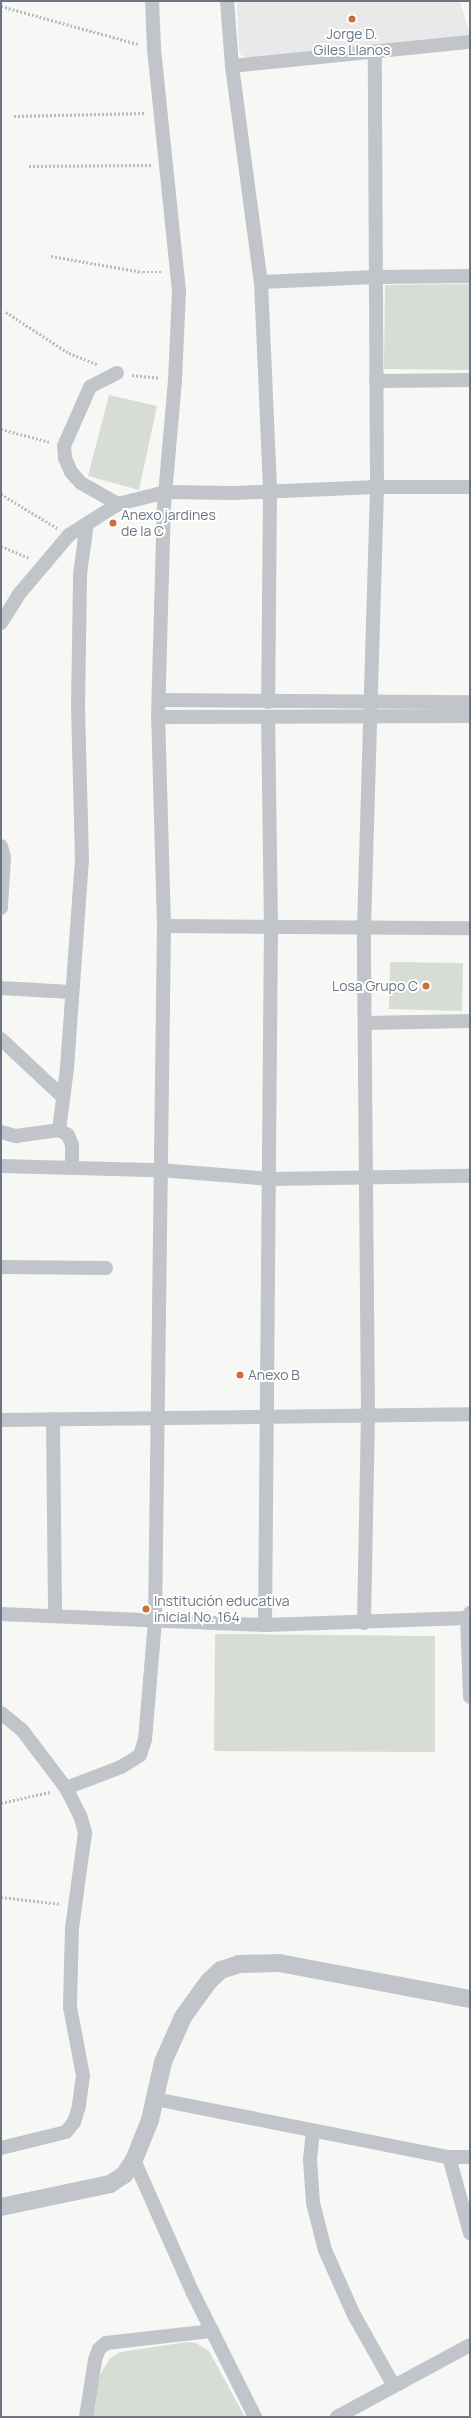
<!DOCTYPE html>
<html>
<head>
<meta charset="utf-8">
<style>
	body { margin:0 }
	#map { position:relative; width:471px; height:2418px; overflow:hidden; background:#f7f8f5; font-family:Manrope,sans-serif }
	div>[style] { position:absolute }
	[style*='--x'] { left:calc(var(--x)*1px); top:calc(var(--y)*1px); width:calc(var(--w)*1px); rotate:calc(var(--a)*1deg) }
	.built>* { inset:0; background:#e8e9e8 }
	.green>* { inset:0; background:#d7dcd5 }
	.path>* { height:2.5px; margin-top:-1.25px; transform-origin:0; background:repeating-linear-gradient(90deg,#b9bcbe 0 2px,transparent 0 4px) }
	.minor>* { height:14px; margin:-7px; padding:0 7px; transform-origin:7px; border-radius:7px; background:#c1c4c8 }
	.tertiary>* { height:18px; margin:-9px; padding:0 9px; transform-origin:9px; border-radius:9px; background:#c1c4c8 }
	.dots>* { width:11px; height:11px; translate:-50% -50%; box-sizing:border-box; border:2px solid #fff; border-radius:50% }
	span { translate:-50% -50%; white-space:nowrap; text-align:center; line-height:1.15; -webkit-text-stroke:4px #fff; paint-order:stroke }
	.poi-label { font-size:14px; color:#6a7683 }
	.left { translate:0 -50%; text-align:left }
	.right { translate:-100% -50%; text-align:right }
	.frame { position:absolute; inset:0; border:2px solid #6a7683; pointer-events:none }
</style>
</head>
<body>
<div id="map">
	<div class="built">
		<div style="clip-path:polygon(240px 1px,460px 1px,470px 36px,248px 58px,241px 55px,239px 50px,237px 5px)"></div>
	</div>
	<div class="green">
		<div style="clip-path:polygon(470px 284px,470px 370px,384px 369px,385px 285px)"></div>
		<div style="clip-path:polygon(109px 395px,157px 406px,139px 490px,88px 476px)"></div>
		<div style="clip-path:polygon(390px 962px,463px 963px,462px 1011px,389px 1009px)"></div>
		<div style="clip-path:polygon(215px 1634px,435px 1636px,435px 1752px,214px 1751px)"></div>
		<div style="clip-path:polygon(187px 2342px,196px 2343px,209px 2351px,245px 2417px,92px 2417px,97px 2380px,110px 2358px,121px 2352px)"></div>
	</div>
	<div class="path">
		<div style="--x:1;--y:6;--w:142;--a:15.5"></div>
		<div style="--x:14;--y:116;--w:131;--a:-1.3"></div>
		<div style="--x:29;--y:166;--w:122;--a:-0.5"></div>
		<div style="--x:51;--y:256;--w:93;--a:9.9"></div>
		<div style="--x:143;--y:272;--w:18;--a:0"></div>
		<div style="--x:6;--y:312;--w:75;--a:33.1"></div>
		<div style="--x:69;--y:353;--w:32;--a:22"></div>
		<div style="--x:132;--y:375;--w:27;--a:6"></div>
		<div style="--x:1;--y:429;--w:51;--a:14.9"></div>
		<div style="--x:1;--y:494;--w:66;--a:31.3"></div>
		<div style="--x:1;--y:546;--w:30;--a:23"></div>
		<div style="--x:1;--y:1803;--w:50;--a:-12.7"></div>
		<div style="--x:1;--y:1897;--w:60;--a:6.7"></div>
	</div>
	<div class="minor">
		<div style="--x:227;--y:1;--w:65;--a:85.6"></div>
		<div style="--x:232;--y:66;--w:218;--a:82.4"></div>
		<div style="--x:261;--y:282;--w:209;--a:87.5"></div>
		<div style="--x:270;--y:491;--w:211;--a:90.5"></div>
		<div style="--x:232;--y:66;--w:239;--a:-5.8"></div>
		<div style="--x:261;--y:282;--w:115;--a:-2.5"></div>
		<div style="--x:376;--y:277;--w:94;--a:-0.6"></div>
		<div style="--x:117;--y:373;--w:30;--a:153"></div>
		<div style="--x:90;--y:387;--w:64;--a:113.8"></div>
		<div style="--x:64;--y:446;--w:12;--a:85"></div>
		<div style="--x:65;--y:458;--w:15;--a:67"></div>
		<div style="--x:71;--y:472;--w:15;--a:48"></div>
		<div style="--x:81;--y:483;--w:43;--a:29.6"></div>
		<div style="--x:376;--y:381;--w:94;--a:-0.6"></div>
		<div style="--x:1;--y:623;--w:36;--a:-58"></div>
		<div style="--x:20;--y:593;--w:76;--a:-49.8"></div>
		<div style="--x:69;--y:535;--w:58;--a:-32.3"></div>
		<div style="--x:118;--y:504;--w:49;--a:-14"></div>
		<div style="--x:166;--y:492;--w:68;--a:0.8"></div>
		<div style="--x:234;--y:493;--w:143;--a:-2.4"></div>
		<div style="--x:377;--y:487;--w:93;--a:0"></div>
		<div style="--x:159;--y:700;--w:311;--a:0.4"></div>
		<div style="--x:158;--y:717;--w:312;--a:-0.2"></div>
		<div style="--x:1;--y:846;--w:11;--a:75"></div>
		<div style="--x:4;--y:857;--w:51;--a:93.4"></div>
		<div style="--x:164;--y:926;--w:306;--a:0.4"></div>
		<div style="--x:1;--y:988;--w:70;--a:3.3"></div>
		<div style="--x:365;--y:1023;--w:105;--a:-1.1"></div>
		<div style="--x:1;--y:1039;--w:85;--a:43.1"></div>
		<div style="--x:59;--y:1130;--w:63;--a:-82.6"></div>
		<div style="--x:67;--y:1068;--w:209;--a:-85.9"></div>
		<div style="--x:82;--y:860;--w:153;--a:-91.5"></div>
		<div style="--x:78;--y:707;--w:133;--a:-89.1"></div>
		<div style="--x:80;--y:574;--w:51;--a:-82.2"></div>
		<div style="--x:1;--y:1132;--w:16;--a:15"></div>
		<div style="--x:16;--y:1136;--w:43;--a:-7.9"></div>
		<div style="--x:59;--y:1130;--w:10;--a:29"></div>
		<div style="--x:68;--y:1135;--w:11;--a:68"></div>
		<div style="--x:72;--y:1145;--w:23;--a:90"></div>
		<div style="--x:1;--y:1166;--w:158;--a:1.5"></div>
		<div style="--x:159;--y:1170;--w:111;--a:4.6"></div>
		<div style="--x:270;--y:1179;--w:200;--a:-0.9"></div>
		<div style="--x:1;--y:1267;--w:105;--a:0.5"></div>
		<div style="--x:53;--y:1419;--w:196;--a:89.4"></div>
		<div style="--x:1;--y:1420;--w:469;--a:-0.7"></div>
		<div style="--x:1;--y:1614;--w:264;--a:2.4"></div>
		<div style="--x:265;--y:1625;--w:202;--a:-2"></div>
		<div style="--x:467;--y:1618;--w:6;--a:-59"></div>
		<div style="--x:467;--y:1618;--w:79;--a:87.8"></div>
		<div style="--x:364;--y:1623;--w:209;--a:-88.9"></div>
		<div style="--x:368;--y:1414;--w:487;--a:-90.5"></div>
		<div style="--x:364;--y:927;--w:440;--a:-88.3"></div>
		<div style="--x:377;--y:487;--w:434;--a:-90.3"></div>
		<div style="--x:265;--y:1625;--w:698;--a:-89.51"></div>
		<div style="--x:271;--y:927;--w:210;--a:-90.8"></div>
		<div style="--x:1;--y:1713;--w:27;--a:39"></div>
		<div style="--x:22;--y:1730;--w:73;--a:52.8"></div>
		<div style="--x:66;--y:1788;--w:30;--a:63"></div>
		<div style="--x:80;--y:1815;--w:19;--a:74"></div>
		<div style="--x:85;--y:1833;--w:96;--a:97.8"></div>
		<div style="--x:72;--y:1928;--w:79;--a:91.5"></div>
		<div style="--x:70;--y:2007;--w:70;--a:79.3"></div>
		<div style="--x:83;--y:2076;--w:30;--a:98"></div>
		<div style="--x:79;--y:2106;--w:17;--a:107"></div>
		<div style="--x:74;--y:2122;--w:13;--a:129"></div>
		<div style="--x:66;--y:2132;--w:67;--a:166.2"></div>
		<div style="--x:66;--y:1788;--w:59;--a:-20.9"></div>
		<div style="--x:121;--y:1767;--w:22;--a:-32"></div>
		<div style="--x:140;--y:1755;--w:16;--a:-72"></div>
		<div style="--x:145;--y:1740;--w:118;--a:-85.2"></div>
		<div style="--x:155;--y:1622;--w:696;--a:-89.26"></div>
		<div style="--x:164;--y:926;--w:209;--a:-91.6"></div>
		<div style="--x:158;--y:717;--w:211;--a:-88.4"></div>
		<div style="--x:164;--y:506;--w:126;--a:-85"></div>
		<div style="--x:175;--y:380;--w:89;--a:-87.4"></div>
		<div style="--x:179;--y:291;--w:244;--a:-95.9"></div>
		<div style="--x:154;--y:48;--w:47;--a:-92.4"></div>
		<div style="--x:155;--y:2099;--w:300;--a:11.2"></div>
		<div style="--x:449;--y:2157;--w:21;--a:0"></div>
		<div style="--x:313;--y:2131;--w:29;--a:96"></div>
		<div style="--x:310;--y:2160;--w:43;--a:86"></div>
		<div style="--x:313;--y:2203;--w:49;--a:75.7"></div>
		<div style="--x:325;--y:2250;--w:71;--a:66"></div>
		<div style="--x:354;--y:2315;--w:81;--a:60.6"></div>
		<div style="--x:449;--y:2157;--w:79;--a:74.6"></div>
		<div style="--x:134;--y:2160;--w:143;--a:66.1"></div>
		<div style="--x:192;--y:2291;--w:141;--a:63.4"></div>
		<div style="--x:86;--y:2417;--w:58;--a:-81"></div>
		<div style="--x:95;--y:2360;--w:12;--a:-70"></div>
		<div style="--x:99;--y:2349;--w:9;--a:-41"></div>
		<div style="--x:106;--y:2343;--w:107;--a:-6.5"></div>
		<div style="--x:337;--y:2417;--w:151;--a:-28.4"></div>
	</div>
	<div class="tertiary">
		<div style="--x:1;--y:2207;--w:111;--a:-11.9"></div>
		<div style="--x:110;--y:2184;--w:17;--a:-33"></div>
		<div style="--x:124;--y:2175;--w:18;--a:-56"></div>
		<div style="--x:134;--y:2160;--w:43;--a:-68.2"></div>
		<div style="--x:150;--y:2120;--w:59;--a:-77.4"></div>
		<div style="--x:163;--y:2062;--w:49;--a:-66"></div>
		<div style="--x:183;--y:2017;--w:44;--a:-54.2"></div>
		<div style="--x:209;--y:1981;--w:16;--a:-43"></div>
		<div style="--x:221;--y:1970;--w:19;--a:-18"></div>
		<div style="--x:239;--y:1964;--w:40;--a:-1.4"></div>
		<div style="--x:279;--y:1963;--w:194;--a:10.7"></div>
	</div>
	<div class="dots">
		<div style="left:352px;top:19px;background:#cf6c3d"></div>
		<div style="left:113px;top:523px;background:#cf6c3d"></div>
		<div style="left:426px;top:986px;background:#cf6c3d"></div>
		<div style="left:240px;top:1375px;background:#cf6c3d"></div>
		<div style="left:146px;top:1609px;background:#cf6c3d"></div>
	</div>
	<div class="poi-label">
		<span style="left:352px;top:42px">Jorge D.<br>Giles Llanos</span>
		<span class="left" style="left:121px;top:523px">Anexo jardines<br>de la C</span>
		<span class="right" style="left:418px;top:986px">Losa Grupo C</span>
		<span class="left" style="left:248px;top:1375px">Anexo B</span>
		<span class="left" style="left:154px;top:1609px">Institución educativa<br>inicial No. 164</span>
	</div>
	<div class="frame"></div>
</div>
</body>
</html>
